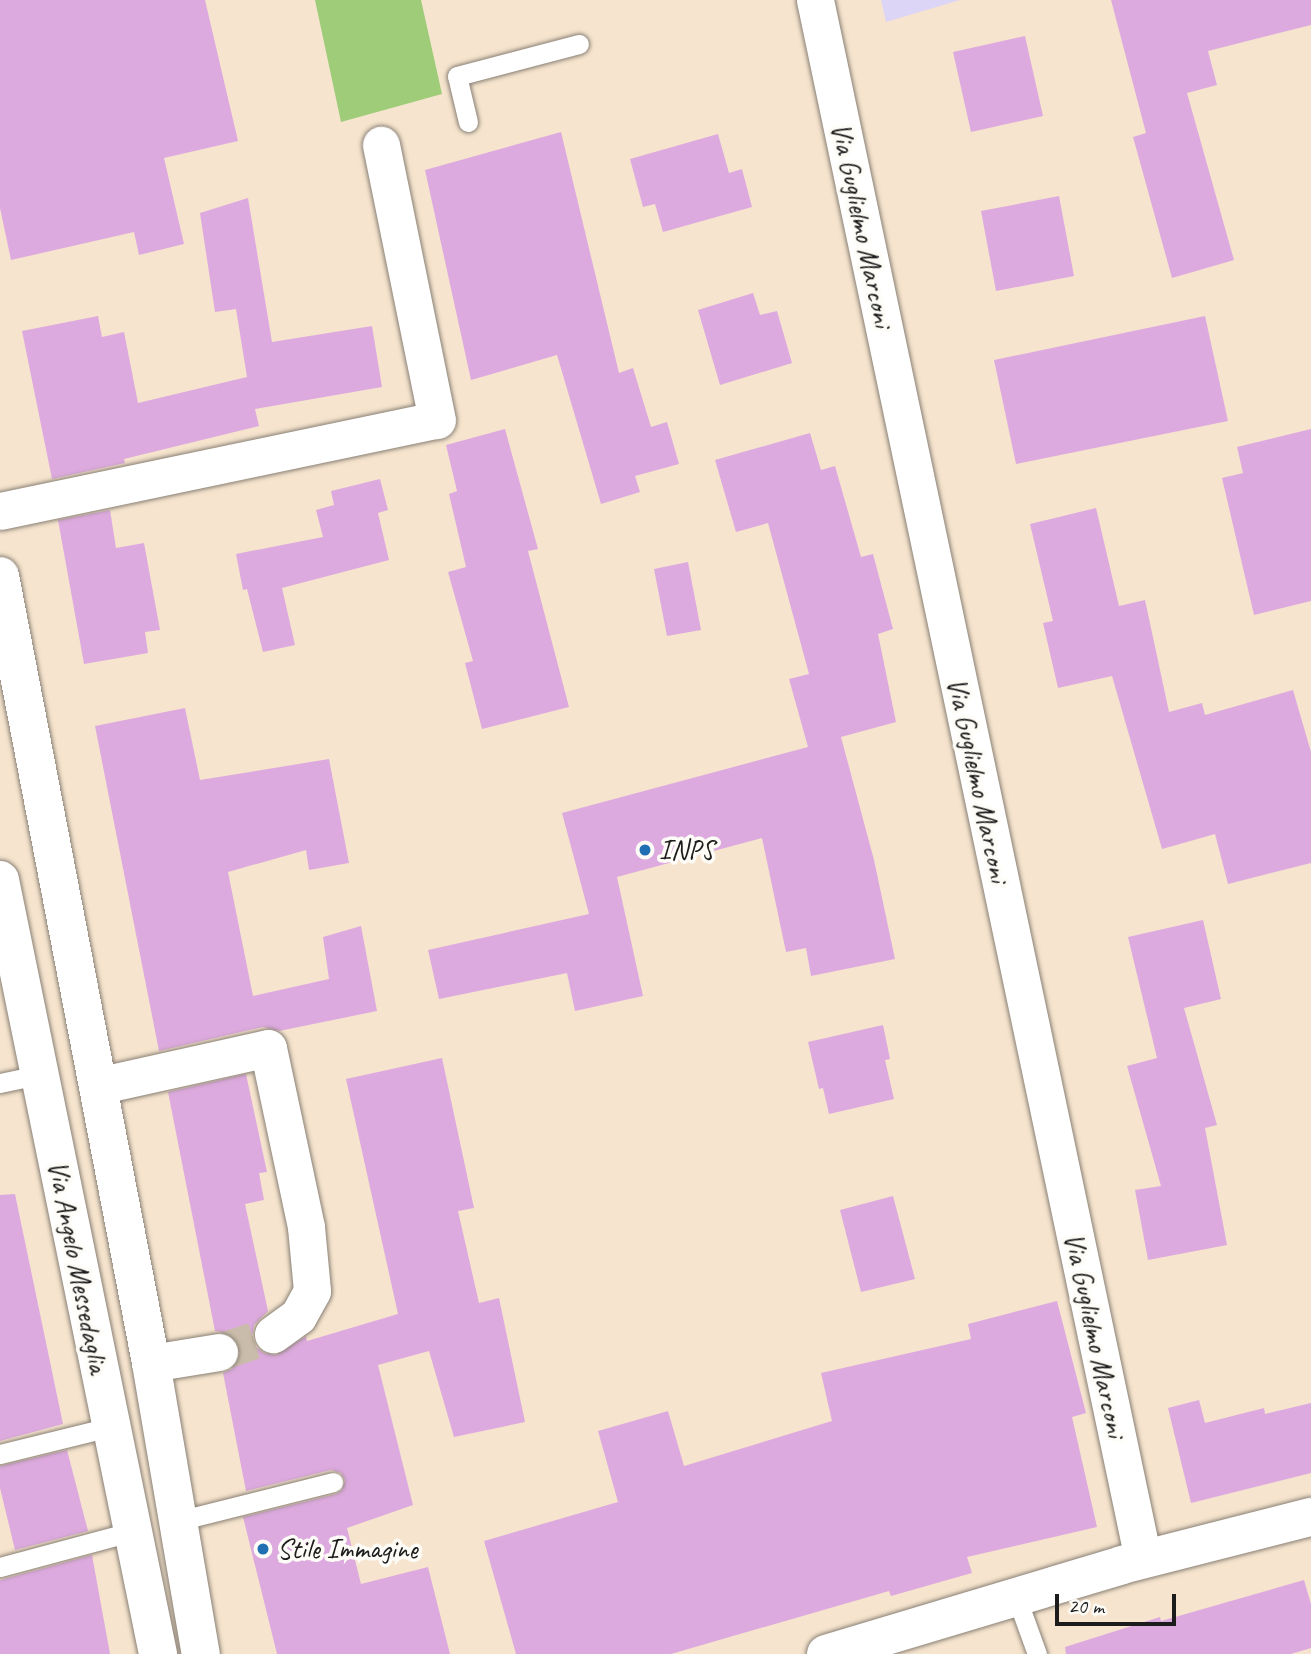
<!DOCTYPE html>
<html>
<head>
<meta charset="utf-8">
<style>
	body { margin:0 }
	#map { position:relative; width:1311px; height:1654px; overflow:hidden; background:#f6e4ce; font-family:Caveat,sans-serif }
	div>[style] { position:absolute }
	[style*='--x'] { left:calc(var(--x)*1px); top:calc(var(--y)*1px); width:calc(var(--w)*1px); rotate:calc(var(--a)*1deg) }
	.built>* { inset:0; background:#dcd5f6 }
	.green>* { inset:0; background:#9fcc79 }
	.building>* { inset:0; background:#ddaadf }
	.street-tunnel>* { height:37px; margin-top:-18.5px; transform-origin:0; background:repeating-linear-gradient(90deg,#cabcaa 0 37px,transparent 0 55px) }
	.roads { filter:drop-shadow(0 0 2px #898075) drop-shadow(0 0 2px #898075) }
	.lane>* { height:19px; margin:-9.5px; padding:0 9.5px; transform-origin:9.5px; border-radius:9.5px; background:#fff }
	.street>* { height:37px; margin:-18.5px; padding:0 18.5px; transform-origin:18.5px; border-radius:18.5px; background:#fff }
	.secondary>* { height:38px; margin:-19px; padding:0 19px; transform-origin:19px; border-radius:19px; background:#fff }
	.primary>* { height:38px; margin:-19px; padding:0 19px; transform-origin:19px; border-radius:19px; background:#fff }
	.dots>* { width:19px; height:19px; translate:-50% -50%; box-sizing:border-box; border:4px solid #fdfcf7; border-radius:50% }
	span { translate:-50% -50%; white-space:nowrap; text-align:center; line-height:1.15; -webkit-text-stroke:7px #fdfcf7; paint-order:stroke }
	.street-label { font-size:28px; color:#1c1c1c }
	.poi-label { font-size:28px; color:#1c1c1c }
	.left { translate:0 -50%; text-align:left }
	.scale { position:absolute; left:1055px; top:1594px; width:121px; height:32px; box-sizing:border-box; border:4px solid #1c1c1c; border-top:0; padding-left:9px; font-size:21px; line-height:24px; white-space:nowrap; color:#1c1c1c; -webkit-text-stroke:5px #fdfcf7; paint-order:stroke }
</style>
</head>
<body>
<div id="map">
	<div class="built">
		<div style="clip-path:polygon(881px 0,960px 0,886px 22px)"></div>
	</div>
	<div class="green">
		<div style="clip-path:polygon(315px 0,421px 0,442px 94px,341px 122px)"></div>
	</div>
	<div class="building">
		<div style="clip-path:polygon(0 0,205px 0,238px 141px,164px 158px,184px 244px,139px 255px,134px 232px,11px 260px,0 208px)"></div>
		<div style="clip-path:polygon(1111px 0,1311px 0,1311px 25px,1208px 51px,1217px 85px,1187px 93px,1234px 260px,1172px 278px,1133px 137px,1146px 133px)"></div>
		<div style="clip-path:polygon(1025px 36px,1043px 116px,971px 132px,953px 52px)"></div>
		<div style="clip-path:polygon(561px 132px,619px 373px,633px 368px,651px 427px,667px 422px,679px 464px,635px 476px,640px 492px,601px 504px,557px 355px,471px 380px,425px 170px)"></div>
		<div style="clip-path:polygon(718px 134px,729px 173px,742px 169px,752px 207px,663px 232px,655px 204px,643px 207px,630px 159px)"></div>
		<div style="clip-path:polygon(1059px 196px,1074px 276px,996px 291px,981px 211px)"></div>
		<div style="clip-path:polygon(248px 198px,272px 342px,372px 326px,382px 387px,255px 409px,259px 426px,124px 459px,125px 463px,52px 479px,22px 331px,98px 316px,102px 337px,124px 332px,138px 403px,247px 377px,236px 309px,215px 312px,200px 213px)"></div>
		<div style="clip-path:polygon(753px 293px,760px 315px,777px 311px,792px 363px,720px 385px,698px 310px)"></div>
		<div style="clip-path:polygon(1205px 316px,1228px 421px,1016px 464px,994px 360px)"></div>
		<div style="clip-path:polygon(505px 429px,538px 549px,528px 551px,569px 707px,482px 729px,465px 663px,473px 661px,448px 572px,466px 567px,449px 494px,457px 491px,446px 445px)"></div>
		<div style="clip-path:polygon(1311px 429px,1311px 601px,1254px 615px,1222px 478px,1243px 473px,1237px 447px)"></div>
		<div style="clip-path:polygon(810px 433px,821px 470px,835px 466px,861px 557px,873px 554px,893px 629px,878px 634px,896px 722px,841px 737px,874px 860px,895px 959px,811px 976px,806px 948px,786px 952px,762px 838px,617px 877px,643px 996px,575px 1011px,567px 973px,439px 999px,428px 950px,589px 914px,562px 813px,808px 747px,789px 679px,809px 674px,768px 523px,736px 532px,715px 460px)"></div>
		<div style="clip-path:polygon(380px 479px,388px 510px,378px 513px,389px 560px,282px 588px,295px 645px,263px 652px,247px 589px,243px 590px,236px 554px,323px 537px,316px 510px,334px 505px,331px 491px)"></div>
		<div style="clip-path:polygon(1096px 508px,1119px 606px,1145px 600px,1169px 712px,1202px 703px,1205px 715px,1293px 690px,1311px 752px,1311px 863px,1228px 884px,1215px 834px,1162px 849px,1112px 676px,1058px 688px,1043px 623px,1053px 621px,1030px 524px)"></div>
		<div style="clip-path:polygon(110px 510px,116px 548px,144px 543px,160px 630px,145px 632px,148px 653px,84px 664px,58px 520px)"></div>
		<div style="clip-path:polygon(688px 562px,701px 630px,667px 636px,654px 569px)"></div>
		<div style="clip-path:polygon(185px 708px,200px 780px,329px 759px,349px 863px,309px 870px,306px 850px,228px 872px,253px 996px,329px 979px,323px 937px,361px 926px,377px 1011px,279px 1031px,263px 1027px,159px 1051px,95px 726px)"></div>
		<div style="clip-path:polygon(1203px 920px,1221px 999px,1184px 1008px,1217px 1125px,1205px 1128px,1227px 1245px,1148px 1260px,1135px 1190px,1161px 1186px,1127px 1066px,1157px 1058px,1128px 937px)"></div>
		<div style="clip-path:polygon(883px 1025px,890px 1059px,885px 1060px,894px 1099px,829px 1114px,823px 1088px,819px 1089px,808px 1042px)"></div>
		<div style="clip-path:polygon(442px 1058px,474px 1208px,458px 1211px,479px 1303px,499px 1298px,525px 1422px,454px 1437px,429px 1351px,378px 1365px,413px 1505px,347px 1528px,361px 1584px,428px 1567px,450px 1654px,277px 1654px,243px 1517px,336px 1494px,342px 1490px,345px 1480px,341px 1473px,331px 1470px,246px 1491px,223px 1373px,232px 1369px,238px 1360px,240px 1348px,236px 1339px,227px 1333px,215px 1331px,168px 1092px,246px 1074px,267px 1172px,259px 1173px,264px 1200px,245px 1204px,268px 1311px,254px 1325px,252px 1337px,256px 1347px,264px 1353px,276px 1355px,306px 1336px,307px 1341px,398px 1314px,346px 1079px)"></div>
		<div style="clip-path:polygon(15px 1194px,63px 1424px,0 1441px,0 1195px)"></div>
		<div style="clip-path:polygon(893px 1196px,915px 1279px,861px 1292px,840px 1210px)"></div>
		<div style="clip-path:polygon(1057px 1301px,1086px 1413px,1072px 1417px,1097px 1527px,967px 1557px,972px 1573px,891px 1596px,889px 1591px,671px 1654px,516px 1654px,484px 1541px,618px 1502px,598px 1431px,668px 1411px,684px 1466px,832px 1421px,821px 1373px,971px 1339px,968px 1324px)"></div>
		<div style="clip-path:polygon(1199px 1400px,1205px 1423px,1264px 1408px,1265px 1414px,1311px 1403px,1311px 1473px,1191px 1503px,1168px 1408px)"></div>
		<div style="clip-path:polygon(67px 1450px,88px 1531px,15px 1550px,0 1488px,0 1466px)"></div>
		<div style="clip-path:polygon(92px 1555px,110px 1654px,0 1654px,0 1580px)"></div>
		<div style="clip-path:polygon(1304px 1580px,1311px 1604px,1311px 1648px,1291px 1654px,1066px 1654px,1065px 1647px,1160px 1617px,1161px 1621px)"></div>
	</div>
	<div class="street-tunnel">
		<div style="--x:219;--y:1352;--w:57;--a:-18.4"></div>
	</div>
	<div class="roads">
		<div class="lane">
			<div style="--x:468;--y:122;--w:47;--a:-103.4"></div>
			<div style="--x:457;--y:76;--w:126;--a:-14.7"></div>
			<div style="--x:0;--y:1083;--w:40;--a:-12"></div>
			<div style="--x:0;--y:1454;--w:113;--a:-13.8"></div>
			<div style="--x:178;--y:1521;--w:160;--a:-14.1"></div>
			<div style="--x:0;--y:1567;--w:136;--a:-15"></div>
			<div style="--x:1016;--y:1596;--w:62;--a:70.1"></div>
		</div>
		<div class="street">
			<div style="--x:815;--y:0;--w:1593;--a:78.12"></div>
			<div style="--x:0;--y:511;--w:446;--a:-11.8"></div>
			<div style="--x:437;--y:420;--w:281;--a:-101.5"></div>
			<div style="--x:97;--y:1086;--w:175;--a:-12.5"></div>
			<div style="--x:268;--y:1048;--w:183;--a:78"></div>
			<div style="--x:306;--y:1227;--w:64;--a:84.6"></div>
			<div style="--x:312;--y:1291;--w:29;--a:119"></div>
			<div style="--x:298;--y:1316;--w:31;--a:144"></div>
			<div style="--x:151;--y:1363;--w:69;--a:-9.2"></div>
		</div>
		<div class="secondary">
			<div style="--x:826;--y:1654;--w:309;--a:-16.7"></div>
			<div style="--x:1122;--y:1565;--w:195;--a:-14.3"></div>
		</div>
		<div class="primary">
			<div style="--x:0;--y:576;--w:801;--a:79.14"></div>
			<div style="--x:151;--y:1363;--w:295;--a:80.3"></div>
			<div style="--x:0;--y:880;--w:790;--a:78.46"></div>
		</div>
	</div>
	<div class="dots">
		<div style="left:645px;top:850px;background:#1f6fb2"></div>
		<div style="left:263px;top:1549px;background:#1f6fb2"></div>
	</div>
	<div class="street-label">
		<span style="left:862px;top:225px;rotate:78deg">Via Guglielmo Marconi</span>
		<span style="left:978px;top:780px;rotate:78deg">Via Guglielmo Marconi</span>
		<span style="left:78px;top:1267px;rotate:79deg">Via Angelo Messedaglia</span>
		<span style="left:1095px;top:1335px;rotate:78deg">Via Guglielmo Marconi</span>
	</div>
	<div class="poi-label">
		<span class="left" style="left:659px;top:850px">INPS</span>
		<span class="left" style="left:277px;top:1549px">Stile Immagine</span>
	</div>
	<div class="scale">20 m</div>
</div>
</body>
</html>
